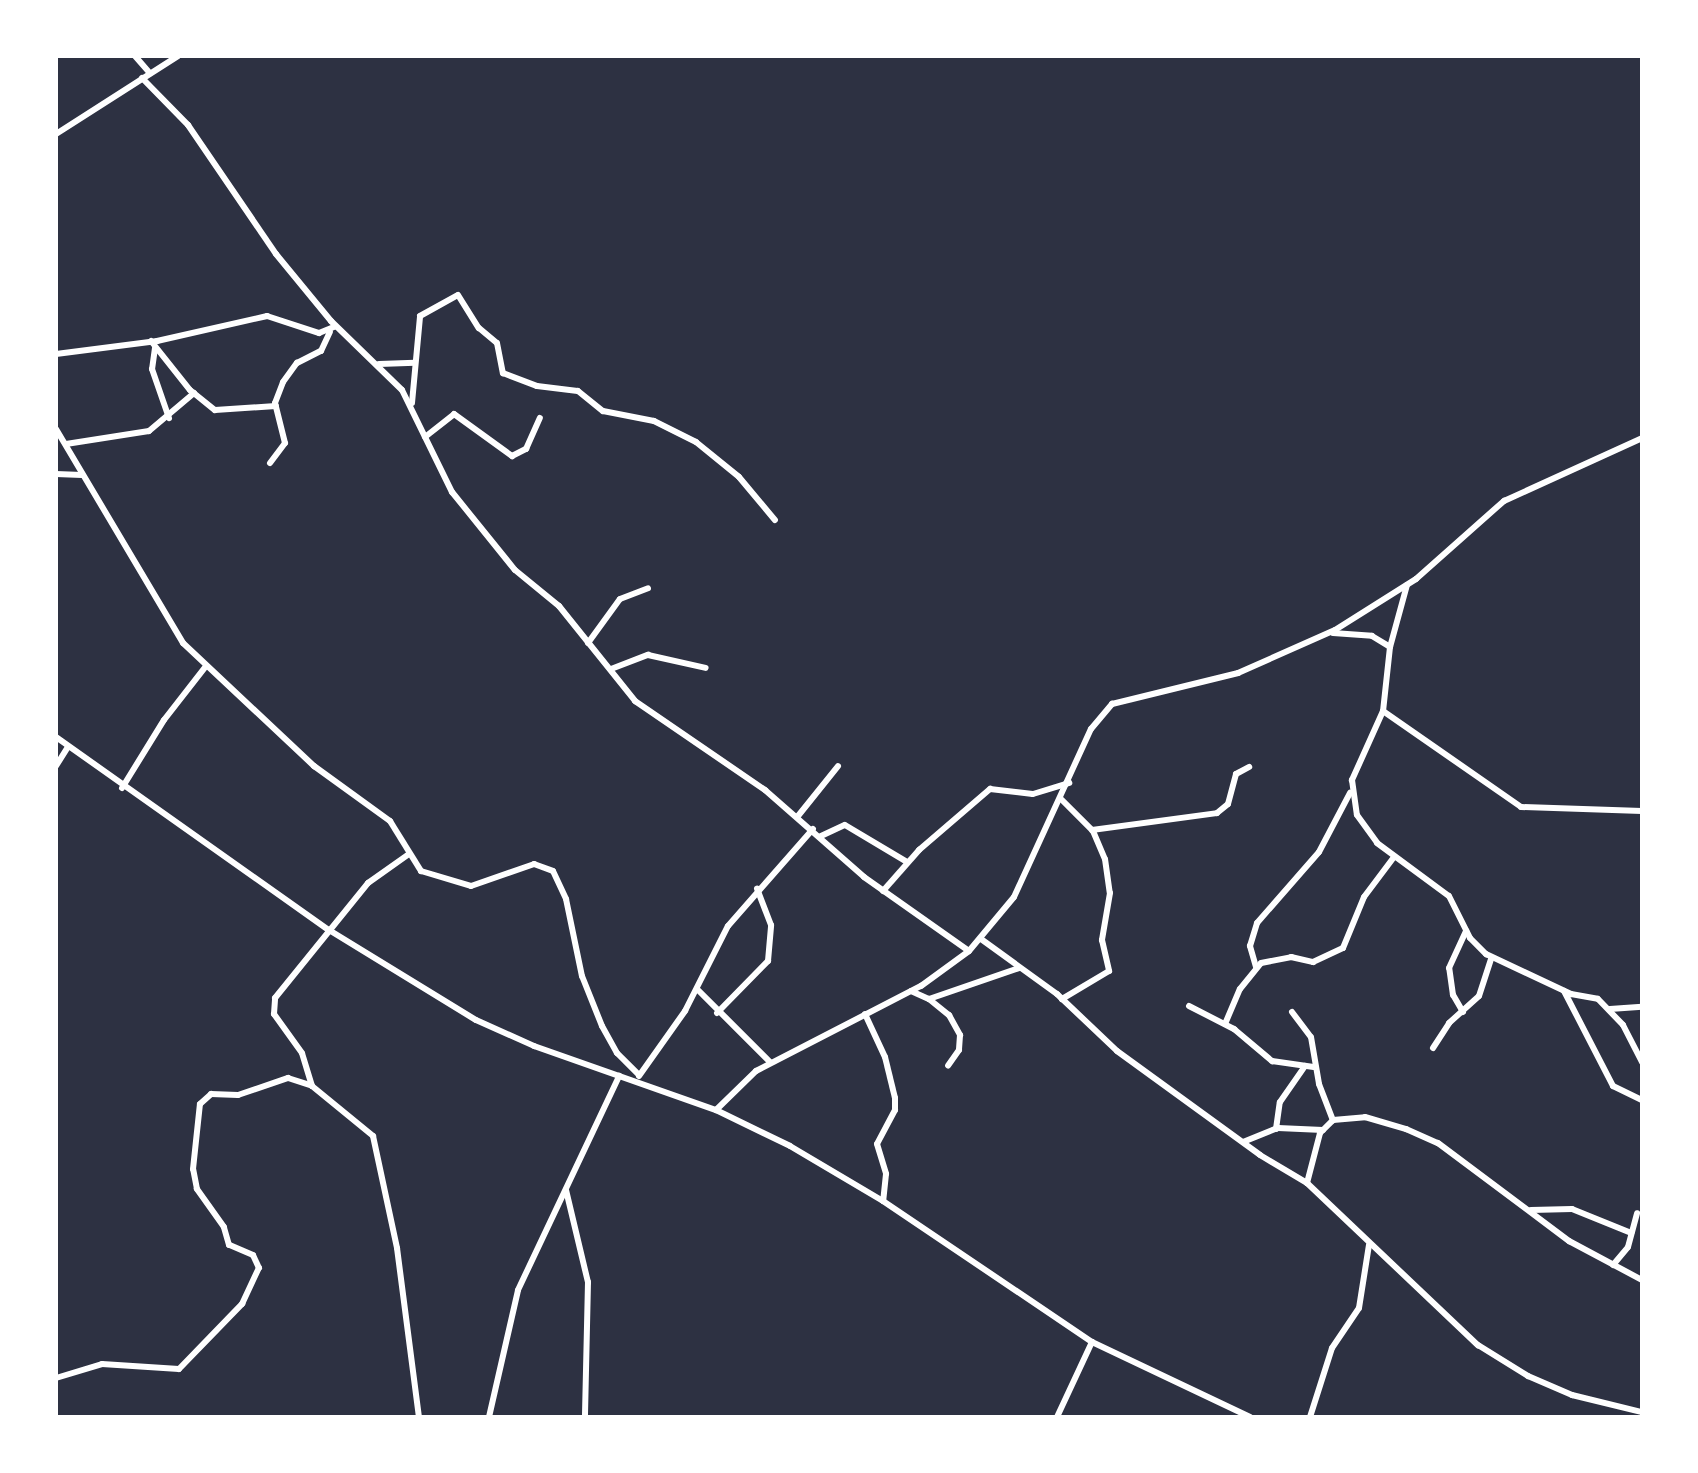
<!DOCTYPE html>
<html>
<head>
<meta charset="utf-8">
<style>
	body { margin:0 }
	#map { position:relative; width:1698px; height:1473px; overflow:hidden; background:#2d3142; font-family:Lora,serif }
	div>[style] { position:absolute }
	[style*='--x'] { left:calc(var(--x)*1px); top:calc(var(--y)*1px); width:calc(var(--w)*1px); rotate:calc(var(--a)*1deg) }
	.minor>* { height:6px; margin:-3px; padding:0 3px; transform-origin:3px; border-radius:3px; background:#fff }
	span { translate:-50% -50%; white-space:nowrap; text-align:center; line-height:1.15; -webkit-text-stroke:8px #fff; paint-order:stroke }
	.frame { position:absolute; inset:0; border:58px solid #fff; pointer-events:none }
</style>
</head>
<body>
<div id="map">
	<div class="minor">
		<div style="--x:135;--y:56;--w:23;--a:49"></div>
		<div style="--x:142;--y:78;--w:66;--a:45.6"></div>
		<div style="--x:188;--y:125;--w:156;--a:55.7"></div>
		<div style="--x:276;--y:254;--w:87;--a:50.6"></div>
		<div style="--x:331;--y:321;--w:99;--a:44.2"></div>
		<div style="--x:402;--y:390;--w:114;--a:63.9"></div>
		<div style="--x:452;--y:492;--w:100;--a:51.1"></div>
		<div style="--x:515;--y:570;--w:57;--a:39.3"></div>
		<div style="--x:559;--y:606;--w:122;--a:51.3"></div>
		<div style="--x:635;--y:701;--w:158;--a:34.4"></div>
		<div style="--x:765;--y:790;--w:132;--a:41.3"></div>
		<div style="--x:864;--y:877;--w:128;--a:35.2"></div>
		<div style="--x:56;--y:134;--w:145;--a:-32.6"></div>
		<div style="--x:151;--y:341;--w:63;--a:51.5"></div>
		<div style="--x:190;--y:390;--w:32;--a:39"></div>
		<div style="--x:215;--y:410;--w:61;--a:-3.8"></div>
		<div style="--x:155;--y:348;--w:21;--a:98"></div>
		<div style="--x:152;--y:369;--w:52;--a:70.9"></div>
		<div style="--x:56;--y:354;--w:102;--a:-7.3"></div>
		<div style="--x:157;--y:341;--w:113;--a:-12.8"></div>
		<div style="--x:267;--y:316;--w:55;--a:18.1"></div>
		<div style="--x:319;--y:333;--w:18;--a:-22"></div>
		<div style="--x:379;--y:364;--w:36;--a:-2"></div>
		<div style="--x:412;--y:403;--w:87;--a:-84.7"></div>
		<div style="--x:420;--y:316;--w:43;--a:-28.9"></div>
		<div style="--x:458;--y:295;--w:39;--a:58"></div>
		<div style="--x:479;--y:328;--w:23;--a:40"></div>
		<div style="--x:497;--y:343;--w:31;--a:79"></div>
		<div style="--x:503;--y:373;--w:36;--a:21"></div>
		<div style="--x:537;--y:386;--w:41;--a:7"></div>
		<div style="--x:578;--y:391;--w:32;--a:39"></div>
		<div style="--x:603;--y:411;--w:52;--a:11.1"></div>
		<div style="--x:654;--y:421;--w:47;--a:26.6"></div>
		<div style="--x:696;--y:442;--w:55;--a:39.1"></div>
		<div style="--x:739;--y:477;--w:56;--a:50.1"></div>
		<div style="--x:56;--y:429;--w:249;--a:59.3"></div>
		<div style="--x:183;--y:643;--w:180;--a:43.2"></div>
		<div style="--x:314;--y:766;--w:94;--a:35.9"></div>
		<div style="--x:390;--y:821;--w:59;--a:58.2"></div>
		<div style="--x:421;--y:871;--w:52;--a:16.7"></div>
		<div style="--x:471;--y:886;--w:67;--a:-19.2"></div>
		<div style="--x:534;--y:864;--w:20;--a:20"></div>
		<div style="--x:553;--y:871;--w:31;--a:65"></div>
		<div style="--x:566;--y:899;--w:79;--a:78.3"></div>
		<div style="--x:582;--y:976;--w:54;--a:68.2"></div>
		<div style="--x:602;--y:1026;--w:31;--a:61"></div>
		<div style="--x:617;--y:1053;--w:31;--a:45"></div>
		<div style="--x:425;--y:437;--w:37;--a:-38"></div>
		<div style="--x:454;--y:414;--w:72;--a:35.9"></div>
		<div style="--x:512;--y:456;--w:16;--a:-27"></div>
		<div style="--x:526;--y:449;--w:34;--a:-66"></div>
		<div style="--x:66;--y:444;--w:84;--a:-8.9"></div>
		<div style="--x:149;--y:431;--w:59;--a:-40.2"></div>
		<div style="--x:270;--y:463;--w:25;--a:-53"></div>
		<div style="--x:285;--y:443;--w:41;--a:-104"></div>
		<div style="--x:275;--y:403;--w:22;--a:-69"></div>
		<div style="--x:283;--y:382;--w:24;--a:-54"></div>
		<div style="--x:297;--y:363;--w:27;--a:-27"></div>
		<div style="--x:321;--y:351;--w:21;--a:-65"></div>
		<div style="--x:56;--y:474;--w:26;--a:2"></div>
		<div style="--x:1407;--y:585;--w:64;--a:105.3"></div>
		<div style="--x:1390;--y:647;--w:64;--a:96.2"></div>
		<div style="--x:1383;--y:711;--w:76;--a:114.2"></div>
		<div style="--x:1352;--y:780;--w:35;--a:82"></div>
		<div style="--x:1357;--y:815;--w:34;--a:54"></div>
		<div style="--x:1377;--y:843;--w:89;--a:36.4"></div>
		<div style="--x:1449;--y:896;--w:47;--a:63.4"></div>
		<div style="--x:1470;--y:938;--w:23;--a:45"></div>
		<div style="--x:1486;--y:954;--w:94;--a:25.2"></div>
		<div style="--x:1571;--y:994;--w:27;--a:10"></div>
		<div style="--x:1598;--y:999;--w:36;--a:46"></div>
		<div style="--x:1623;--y:1025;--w:42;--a:62.8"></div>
		<div style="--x:1333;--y:633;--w:39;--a:4"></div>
		<div style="--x:1372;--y:636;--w:21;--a:31"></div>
		<div style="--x:588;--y:643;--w:54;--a:-54"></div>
		<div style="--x:620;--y:599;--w:30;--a:-21"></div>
		<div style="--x:611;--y:669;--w:40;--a:-21"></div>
		<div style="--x:648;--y:655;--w:59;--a:12.6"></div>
		<div style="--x:1383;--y:711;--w:168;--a:34.8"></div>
		<div style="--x:1521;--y:807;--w:121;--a:1.9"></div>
		<div style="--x:56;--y:737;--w:334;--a:35.3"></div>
		<div style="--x:329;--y:930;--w:172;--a:31.5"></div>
		<div style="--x:476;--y:1020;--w:64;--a:24.1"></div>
		<div style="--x:534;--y:1046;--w:193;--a:19.4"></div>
		<div style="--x:716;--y:1110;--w:82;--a:25.9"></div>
		<div style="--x:790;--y:1146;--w:108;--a:30.6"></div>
		<div style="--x:883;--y:1201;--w:252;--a:34"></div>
		<div style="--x:1092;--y:1342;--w:175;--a:25.4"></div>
		<div style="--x:56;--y:766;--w:22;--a:-58"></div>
		<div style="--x:122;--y:788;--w:80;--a:-58.3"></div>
		<div style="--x:164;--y:720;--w:68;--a:-52.1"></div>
		<div style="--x:1062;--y:800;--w:44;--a:45"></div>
		<div style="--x:1093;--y:831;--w:30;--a:67"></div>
		<div style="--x:1105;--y:859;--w:34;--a:82"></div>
		<div style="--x:1110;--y:893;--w:48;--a:99.7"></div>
		<div style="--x:1102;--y:940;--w:32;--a:77"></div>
		<div style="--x:1109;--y:971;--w:55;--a:149.2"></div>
		<div style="--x:798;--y:816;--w:64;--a:-51.3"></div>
		<div style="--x:1092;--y:830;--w:126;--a:-7.7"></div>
		<div style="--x:1217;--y:813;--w:14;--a:-39"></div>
		<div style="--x:1228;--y:804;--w:31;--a:-75"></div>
		<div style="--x:1236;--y:774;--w:15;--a:-28"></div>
		<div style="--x:821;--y:836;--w:26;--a:-25"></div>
		<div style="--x:845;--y:825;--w:72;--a:30.8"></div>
		<div style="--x:883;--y:891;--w:55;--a:-48.7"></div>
		<div style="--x:919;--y:850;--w:94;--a:-40.7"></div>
		<div style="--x:990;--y:789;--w:43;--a:6.6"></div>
		<div style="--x:1033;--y:794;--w:38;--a:-17"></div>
		<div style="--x:981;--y:939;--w:94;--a:35.9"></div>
		<div style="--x:1057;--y:994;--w:83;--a:43.5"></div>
		<div style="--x:1117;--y:1051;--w:177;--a:36"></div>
		<div style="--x:1260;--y:1155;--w:55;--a:30.8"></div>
		<div style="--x:1307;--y:1183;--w:236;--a:43.5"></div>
		<div style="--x:1478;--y:1345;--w:59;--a:31.8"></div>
		<div style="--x:1528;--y:1376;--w:48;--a:23.4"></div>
		<div style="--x:1572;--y:1395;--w:72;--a:13.7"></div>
		<div style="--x:1256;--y:967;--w:22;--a:-106"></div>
		<div style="--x:1250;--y:946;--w:24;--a:-73"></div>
		<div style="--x:1257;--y:923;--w:94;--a:-48.9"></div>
		<div style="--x:1319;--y:852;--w:67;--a:-62.3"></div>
		<div style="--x:697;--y:989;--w:103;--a:45"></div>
		<div style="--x:911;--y:991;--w:20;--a:24"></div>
		<div style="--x:929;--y:999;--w:95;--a:-19"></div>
		<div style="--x:1564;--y:991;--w:107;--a:62.7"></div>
		<div style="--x:1613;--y:1086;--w:32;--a:26"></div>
		<div style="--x:929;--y:999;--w:26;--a:39"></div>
		<div style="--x:949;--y:1015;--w:23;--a:61"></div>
		<div style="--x:960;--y:1035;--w:15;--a:94"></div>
		<div style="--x:959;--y:1050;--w:19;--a:125"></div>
		<div style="--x:1189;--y:1006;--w:51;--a:27.1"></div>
		<div style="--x:1234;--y:1029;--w:50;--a:40.1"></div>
		<div style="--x:1272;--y:1061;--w:42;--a:8.1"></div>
		<div style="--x:1610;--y:1009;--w:32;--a:-4"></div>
		<div style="--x:1292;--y:1012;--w:31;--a:53"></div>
		<div style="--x:1311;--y:1037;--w:48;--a:80.3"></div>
		<div style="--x:1319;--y:1084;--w:39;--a:69"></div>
		<div style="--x:1463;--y:1012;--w:20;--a:-120"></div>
		<div style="--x:1453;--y:995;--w:27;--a:-98"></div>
		<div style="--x:1449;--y:968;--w:41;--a:-65.3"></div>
		<div style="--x:717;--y:1013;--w:73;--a:-45.6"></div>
		<div style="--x:768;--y:961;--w:36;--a:-85"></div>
		<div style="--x:771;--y:925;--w:39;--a:-111"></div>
		<div style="--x:865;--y:1014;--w:47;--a:65.1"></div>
		<div style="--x:885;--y:1057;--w:42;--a:76.3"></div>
		<div style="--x:895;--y:1098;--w:12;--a:90"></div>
		<div style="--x:895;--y:1110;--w:38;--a:118"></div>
		<div style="--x:877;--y:1144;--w:31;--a:73"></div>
		<div style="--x:886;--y:1174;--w:27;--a:96"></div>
		<div style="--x:1225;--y:1024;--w:38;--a:-67"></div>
		<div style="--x:1240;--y:989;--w:33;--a:-51"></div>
		<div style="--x:1261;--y:963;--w:31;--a:-11"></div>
		<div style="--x:1291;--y:957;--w:23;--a:13"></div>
		<div style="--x:1313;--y:962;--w:33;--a:-25"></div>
		<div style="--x:1343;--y:948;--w:55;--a:-67.6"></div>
		<div style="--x:1364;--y:897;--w:50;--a:-53.1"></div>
		<div style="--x:1433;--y:1048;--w:30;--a:-57"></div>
		<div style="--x:1449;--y:1023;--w:40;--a:-42"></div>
		<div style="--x:1479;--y:996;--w:40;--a:-72"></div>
		<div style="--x:639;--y:1076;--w:80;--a:-54.7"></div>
		<div style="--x:685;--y:1011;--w:95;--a:-63.2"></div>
		<div style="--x:728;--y:926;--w:129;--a:-48.8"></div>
		<div style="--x:312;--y:1086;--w:34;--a:-107"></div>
		<div style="--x:302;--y:1053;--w:48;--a:-125.7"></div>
		<div style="--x:274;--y:1014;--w:16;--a:-86"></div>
		<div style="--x:275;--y:998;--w:148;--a:-51"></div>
		<div style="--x:368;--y:883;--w:50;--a:-35.3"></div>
		<div style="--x:716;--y:1110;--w:56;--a:-44.3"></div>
		<div style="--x:756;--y:1071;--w:186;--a:-27.3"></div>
		<div style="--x:921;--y:986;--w:59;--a:-36.1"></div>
		<div style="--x:969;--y:951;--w:70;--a:-50.2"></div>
		<div style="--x:1014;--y:897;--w:185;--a:-65.4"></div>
		<div style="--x:1091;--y:729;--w:33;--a:-50"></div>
		<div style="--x:1112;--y:704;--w:130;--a:-13.8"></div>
		<div style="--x:1238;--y:673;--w:106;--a:-23.9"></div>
		<div style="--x:1335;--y:630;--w:96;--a:-32.2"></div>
		<div style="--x:1416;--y:579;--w:118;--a:-41.6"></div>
		<div style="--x:1504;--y:501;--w:152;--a:-24.5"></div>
		<div style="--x:1276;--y:1129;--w:27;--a:-82"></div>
		<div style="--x:1280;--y:1102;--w:44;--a:-55.2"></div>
		<div style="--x:1243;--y:1142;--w:38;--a:-22"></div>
		<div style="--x:1278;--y:1128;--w:45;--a:2.5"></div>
		<div style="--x:1307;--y:1183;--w:52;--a:-75.4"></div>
		<div style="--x:1320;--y:1133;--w:18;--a:-45"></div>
		<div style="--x:1333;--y:1120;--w:32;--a:-5"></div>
		<div style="--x:1365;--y:1117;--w:43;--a:16.3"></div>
		<div style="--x:1406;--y:1129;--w:35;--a:24"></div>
		<div style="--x:1438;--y:1143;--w:164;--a:36.8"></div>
		<div style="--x:1569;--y:1241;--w:83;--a:28.1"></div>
		<div style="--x:566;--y:1190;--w:95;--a:76.6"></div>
		<div style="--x:588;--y:1282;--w:135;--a:91.3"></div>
		<div style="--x:1531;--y:1210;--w:41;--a:-1.4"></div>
		<div style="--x:1572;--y:1209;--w:64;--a:22.1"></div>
		<div style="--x:1613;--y:1265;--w:23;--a:-50"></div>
		<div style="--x:1628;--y:1247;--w:35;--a:-75"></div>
		<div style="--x:56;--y:1378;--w:48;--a:-16.9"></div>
		<div style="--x:102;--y:1364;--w:77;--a:3.7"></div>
		<div style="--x:179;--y:1369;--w:91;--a:-45.9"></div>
		<div style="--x:242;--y:1304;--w:40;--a:-65"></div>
		<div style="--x:259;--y:1268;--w:14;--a:-115"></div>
		<div style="--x:253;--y:1255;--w:26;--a:-157"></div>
		<div style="--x:229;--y:1245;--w:19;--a:-106"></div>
		<div style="--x:224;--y:1227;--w:47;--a:-125.4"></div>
		<div style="--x:197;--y:1189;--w:20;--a:-101"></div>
		<div style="--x:193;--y:1169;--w:65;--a:-83.9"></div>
		<div style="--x:200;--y:1104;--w:15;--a:-42"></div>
		<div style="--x:211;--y:1094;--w:27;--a:2"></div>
		<div style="--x:238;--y:1095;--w:53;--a:-18.8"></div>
		<div style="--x:288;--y:1078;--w:25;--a:18"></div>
		<div style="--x:312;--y:1086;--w:79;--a:39.3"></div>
		<div style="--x:373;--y:1136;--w:115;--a:77.9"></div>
		<div style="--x:397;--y:1248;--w:170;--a:82.6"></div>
		<div style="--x:489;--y:1417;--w:130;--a:-77.1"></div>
		<div style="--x:518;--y:1290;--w:237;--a:-64.7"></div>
		<div style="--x:1057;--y:1417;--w:83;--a:-65"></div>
		<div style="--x:1310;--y:1417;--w:72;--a:-72.3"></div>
		<div style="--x:1332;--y:1348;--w:48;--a:-56"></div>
		<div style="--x:1359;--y:1308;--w:64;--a:-81"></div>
	</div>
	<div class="frame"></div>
</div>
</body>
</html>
